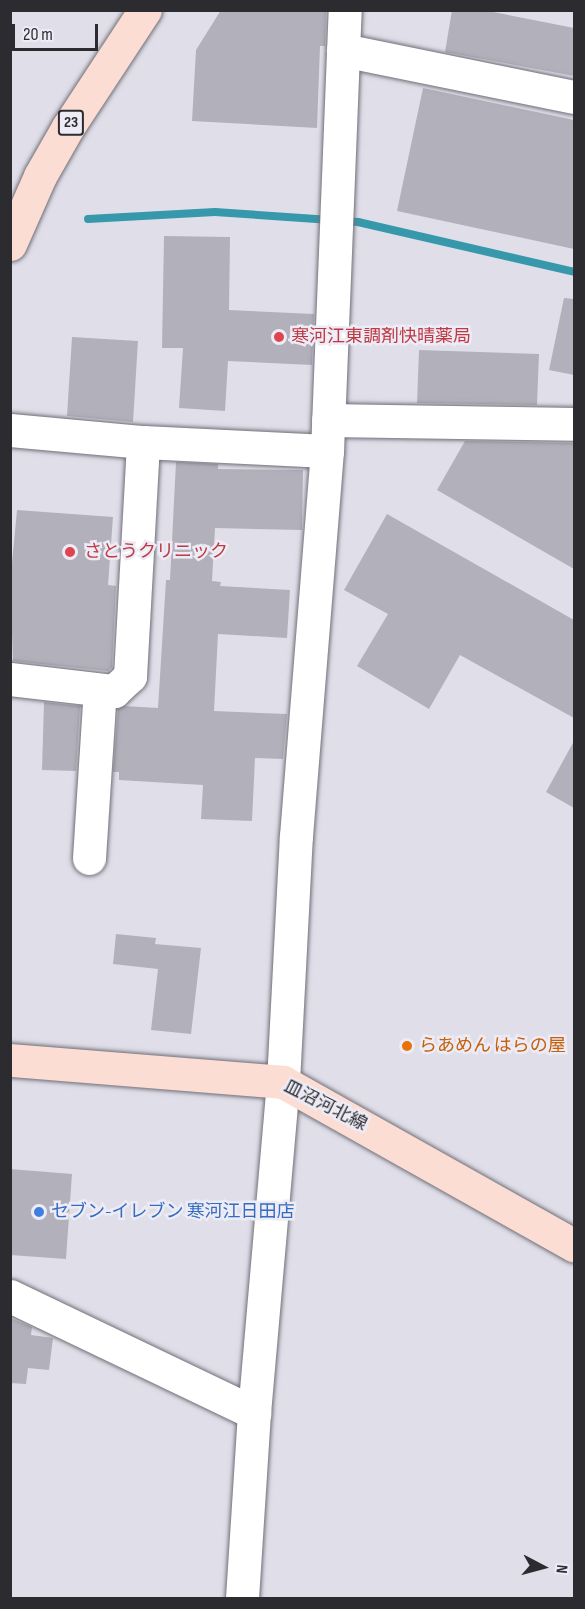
<!DOCTYPE html>
<html>
<head>
<meta charset="utf-8">
<style>
	body { margin:0 }
	#map { position:relative; width:585px; height:1609px; overflow:hidden; background:#e0dfe9; font-family:"Sofia Sans Condensed","Noto Sans JP",sans-serif }
	div>[style] { position:absolute }
	[style*='--x'] { left:calc(var(--x)*1px); top:calc(var(--y)*1px); width:calc(var(--w)*1px); rotate:calc(var(--a)*1deg) }
	.stream>* { height:8px; margin:-4px; padding:0 4px; transform-origin:4px; border-radius:4px; background:#3798ab }
	.building>* { inset:0; background:#b2b1bb }
	.roads { filter:drop-shadow(0 0 2px #706f78) drop-shadow(0 0 2px #706f78) }
	.minor>* { height:33px; margin:-16.5px; padding:0 16.5px; transform-origin:16.5px; border-radius:16.5px; background:#fff }
	.major>* { height:33px; margin:-16.5px; padding:0 16.5px; transform-origin:16.5px; border-radius:16.5px; background:#fbddd4 }
	.dots>* { width:16px; height:16px; translate:-50% -50%; box-sizing:border-box; border:3px solid #edecf6; border-radius:50% }
	span { translate:-50% -50%; white-space:nowrap; text-align:center; line-height:1.15; -webkit-text-stroke:5px #edecf6; paint-order:stroke }
	.shield-label span { padding:2px 4px; background:#edecf6; border:2px solid; border-radius:4px; -webkit-text-stroke-width:0 }
	.shield-label { font-size:16px; color:#2c2c30; font-weight:700 }
	.health-label { font-size:18px; color:#be3a42 }
	.left { translate:0 -50%; text-align:left }
	.food-label { font-size:18px; color:#c56008 }
	.street-label { font-size:18px; color:#2c2c30 }
	.shop-label { font-size:18px; color:#366cbe }
	.frame { position:absolute; inset:0; border:12px solid #2c2c30; pointer-events:none }
	.north { position:absolute; left:513px; top:1537px; width:60px; height:60px; -webkit-text-stroke:4px #edecf6; paint-order:stroke; rotate:96deg; font-size:16px; font-weight:700; line-height:24px; text-align:center; color:#2c2c30 }
	.north::after { content:''; display:block; margin:auto; width:21px; height:27px; background:#2c2c30; clip-path:polygon(50% 0,100% 100%,50% 72%,0 100%) }
	.scale { position:absolute; left:12px; top:24px; width:86px; height:27px; box-sizing:border-box; border:3px solid #2c2c30; border-top:0; padding-left:8px; font-size:18px; line-height:21px; white-space:nowrap; color:#2c2c30; -webkit-text-stroke:4px #edecf6; paint-order:stroke }
</style>
</head>
<body>
<div id="map">
	<div class="stream">
		<div style="--x:88;--y:219;--w:127;--a:-3.2"></div>
		<div style="--x:215;--y:212;--w:116;--a:3.9"></div>
		<div style="--x:344;--y:221;--w:14;--a:4"></div>
		<div style="--x:358;--y:222;--w:222;--a:13"></div>
	</div>
	<div class="building">
		<div style="clip-path:polygon(221px 10px,326px 10px,325px 46px,320px 46px,317px 128px,192px 121px,196px 50px)"></div>
		<div style="clip-path:polygon(452px 10px,483px 10px,574px 28px,574px 76px,445px 52px)"></div>
		<div style="clip-path:polygon(423px 88px,574px 120px,574px 249px,397px 211px)"></div>
		<div style="clip-path:polygon(164px 236px,230px 237px,229px 310px,314px 314px,312px 365px,228px 361px,225px 411px,179px 408px,183px 348px,162px 348px)"></div>
		<div style="clip-path:polygon(564px 298px,574px 299px,574px 375px,549px 370px)"></div>
		<div style="clip-path:polygon(72px 337px,138px 341px,133px 422px,67px 416px)"></div>
		<div style="clip-path:polygon(419px 350px,539px 354px,537px 405px,417px 403px)"></div>
		<div style="clip-path:polygon(465px 441px,574px 443px,574px 569px,437px 490px)"></div>
		<div style="clip-path:polygon(176px 462px,218px 464px,218px 469px,303px 470px,302px 530px,215px 528px,212px 581px,221px 582px,220px 586px,290px 590px,287px 638px,218px 634px,214px 711px,287px 714px,283px 759px,255px 758px,252px 821px,201px 819px,203px 785px,119px 780px,119px 772px,113px 772px,118px 709px,124px 706px,158px 708px,166px 580px,170px 580px)"></div>
		<div style="clip-path:polygon(17px 510px,113px 517px,108px 585px,116px 586px,112px 667px,108px 671px,13px 661px,10px 584px)"></div>
		<div style="clip-path:polygon(387px 514px,574px 620px,574px 718px,460px 655px,429px 709px,357px 666px,388px 614px,344px 590px)"></div>
		<div style="clip-path:polygon(44px 702px,80px 706px,76px 771px,42px 770px)"></div>
		<div style="clip-path:polygon(574px 741px,574px 808px,546px 792px)"></div>
		<div style="clip-path:polygon(116px 934px,156px 938px,155px 944px,201px 948px,191px 1034px,151px 1030px,158px 969px,113px 964px)"></div>
		<div style="clip-path:polygon(10px 1169px,72px 1174px,66px 1259px,10px 1255px)"></div>
		<div style="clip-path:polygon(10px 1318px,32px 1327px,31px 1335px,53px 1338px,49px 1370px,28px 1368px,26px 1384px,10px 1383px)"></div>
	</div>
	<div class="roads">
		<div class="minor">
			<div style="--x:343;--y:50;--w:236;--a:11.5"></div>
			<div style="--x:328;--y:420;--w:246;--a:0.9"></div>
			<div style="--x:10;--y:430;--w:134;--a:5.2"></div>
			<div style="--x:143;--y:442;--w:184;--a:2.8"></div>
			<div style="--x:10;--y:679;--w:105;--a:6.6"></div>
			<div style="--x:114;--y:691;--w:22;--a:-43"></div>
			<div style="--x:130;--y:676;--w:234;--a:-86.8"></div>
			<div style="--x:89;--y:858;--w:168;--a:-86.3"></div>
			<div style="--x:10;--y:1296;--w:271;--a:25.6"></div>
			<div style="--x:242;--y:1598;--w:185;--a:-86.3"></div>
			<div style="--x:254;--y:1413;--w:332;--a:-85"></div>
			<div style="--x:283;--y:1082;--w:246;--a:-87"></div>
			<div style="--x:296;--y:836;--w:386;--a:-85.4"></div>
			<div style="--x:327;--y:451;--w:441;--a:-87.7"></div>
		</div>
		<div class="major">
			<div style="--x:10;--y:244;--w:74;--a:-66.2"></div>
			<div style="--x:40;--y:176;--w:56;--a:-60.3"></div>
			<div style="--x:68;--y:127;--w:140;--a:-56.7"></div>
			<div style="--x:10;--y:1060;--w:274;--a:4.6"></div>
			<div style="--x:283;--y:1082;--w:334;--a:29.3"></div>
		</div>
	</div>
	<div class="dots">
		<div style="left:279px;top:337px;background:#e0444e"></div>
		<div style="left:70px;top:552px;background:#e0444e"></div>
		<div style="left:407px;top:1046px;background:#e8710a"></div>
		<div style="left:39px;top:1212px;background:#3f7fe0"></div>
	</div>
	<div class="shield-label">
		<span style="left:71px;top:123px">23</span>
	</div>
	<div class="health-label">
		<span class="left" style="left:291px;top:337px">寒河江東調剤快晴薬局</span>
		<span class="left" style="left:84px;top:552px">さとうクリニック</span>
	</div>
	<div class="food-label">
		<span class="left" style="left:419px;top:1046px">らあめん はらの屋</span>
	</div>
	<div class="street-label">
		<span style="left:325px;top:1106px;rotate:27deg">皿沼河北線</span>
	</div>
	<div class="shop-label">
		<span class="left" style="left:51px;top:1212px">セブン-イレブン 寒河江日田店</span>
	</div>
	<div class="frame"></div>
	<div class="north">N</div>
	<div class="scale">20 m</div>
</div>
</body>
</html>
